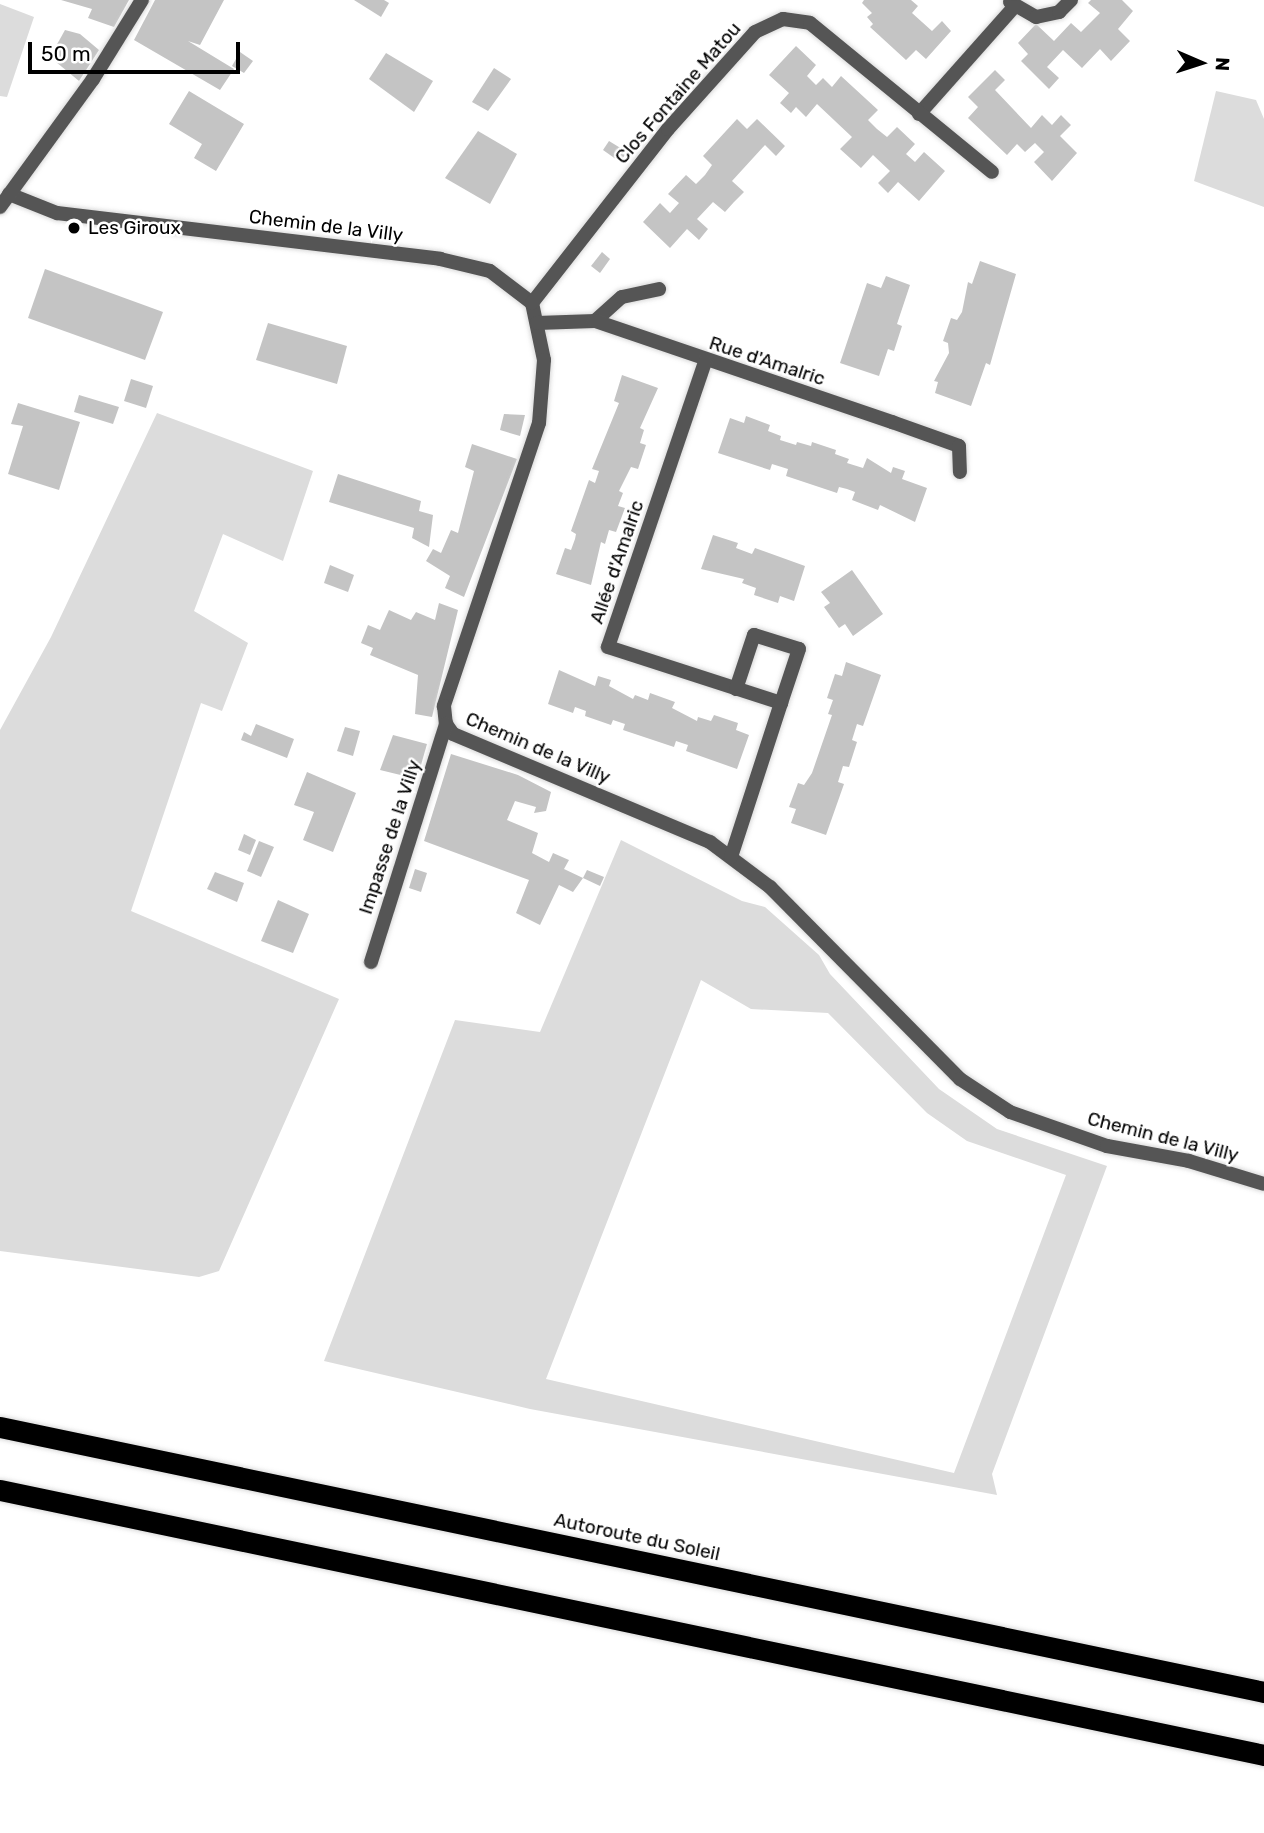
<!DOCTYPE html>
<html>
<head>
<meta charset="utf-8">
<style>
	body { margin:0 }
	#map { position:relative; width:1264px; height:1833px; overflow:hidden; background:#fff; font-family:Rubik,sans-serif }
	div>[style] { position:absolute }
	[style*='--x'] { left:calc(var(--x)*1px); top:calc(var(--y)*1px); width:calc(var(--w)*1px); rotate:calc(var(--a)*1deg) }
	.green>* { inset:0; background:#dcdcdc }
	.building>* { inset:0; background:#c4c4c4 }
	.roads { filter:drop-shadow(0 0 2px #dbdbdb) drop-shadow(0 0 2px #dbdbdb) }
	.minor>* { height:14px; margin:-7px; padding:0 7px; transform-origin:7px; border-radius:7px; background:#555 }
	.motorway>* { height:21px; margin:-10.5px; padding:0 10.5px; transform-origin:10.5px; border-radius:10.5px; background:#000 }
	.dots>* { width:19px; height:19px; translate:-50% -50%; box-sizing:border-box; border:4px solid #fff; border-radius:50% }
	span { translate:-50% -50%; white-space:nowrap; text-align:center; line-height:1.15; -webkit-text-stroke:5px #fff; paint-order:stroke }
	.street-label { font-size:19px; color:#000 }
	.poi-label { font-size:19px; color:#000 }
	.left { translate:0 -50%; text-align:left }
	.north { position:absolute; left:1166px; top:28px; width:70px; height:70px; -webkit-text-stroke:5px #fff; paint-order:stroke; rotate:93deg; font-size:19px; font-weight:700; line-height:28px; text-align:center; color:#000 }
	.north::after { content:''; display:block; margin:auto; width:24px; height:32px; background:#000; clip-path:polygon(50% 0,100% 100%,50% 72%,0 100%) }
	.scale { position:absolute; left:28px; top:42px; width:212px; height:32px; box-sizing:border-box; border:4px solid #000; border-top:0; padding-left:9px; font-size:21px; line-height:24px; white-space:nowrap; color:#000; -webkit-text-stroke:5px #fff; paint-order:stroke }
</style>
</head>
<body>
<div id="map">
	<div class="green">
		<div style="clip-path:polygon(0 4px,34px 17px,7px 97px,0 96px)"></div>
		<div style="clip-path:polygon(1216px 91px,1256px 100px,1264px 119px,1264px 207px,1194px 181px)"></div>
		<div style="clip-path:polygon(157px 413px,313px 471px,283px 561px,223px 534px,194px 611px,248px 643px,222px 711px,201px 703px,131px 911px,339px 999px,219px 1271px,199px 1277px,0 1251px,0 730px,51px 637px)"></div>
		<div style="clip-path:polygon(evenodd,621px 840px,742px 901px,765px 907px,819px 955px,830px 974px,939px 1089px,997px 1129px,1107px 1166px,992px 1474px,997px 1495px,530px 1409px,324px 1361px,455px 1020px,540px 1032px,621px 840px,701px 980px,751px 1009px,828px 1013px,927px 1113px,967px 1141px,1066px 1175px,954px 1473px,546px 1379px,701px 980px)"></div>
	</div>
	<div class="building">
		<div style="clip-path:polygon(61px 0,129px 0,114px 27px,88px 18px,92px 9px)"></div>
		<div style="clip-path:polygon(155px 0,224px 0,200px 45px,188px 41px,234px 69px,220px 90px,134px 40px)"></div>
		<div style="clip-path:polygon(354px 0,384px 0,389px 3px,381px 17px)"></div>
		<div style="clip-path:polygon(864px 0,911px 0,918px 6px,912px 13px,932px 31px,942px 21px,951px 31px,926px 59px,916px 50px,906px 60px,870px 27px,873px 24px,867px 17px,872px 13px,862px 3px)"></div>
		<div style="clip-path:polygon(1091px 0,1122px 0,1133px 11px,1118px 29px,1130px 41px,1111px 61px,1100px 49px,1082px 68px,1063px 50px,1047px 67px,1059px 78px,1049px 89px,1021px 61px,1028px 54px,1018px 43px,1036px 24px,1054px 41px,1071px 23px,1081px 32px,1100px 13px,1088px 3px)"></div>
		<div style="clip-path:polygon(65px 30px,80px 34px,99px 50px,79px 81px,50px 57px)"></div>
		<div style="clip-path:polygon(796px 46px,816px 65px,807px 76px,816px 85px,823px 78px,832px 87px,841px 76px,878px 110px,868px 120px,877px 129px,887px 137px,897px 127px,915px 144px,906px 154px,915px 162px,924px 152px,945px 171px,919px 201px,898px 182px,888px 193px,878px 183px,890px 171px,873px 155px,861px 168px,840px 149px,852px 137px,817px 104px,806px 117px,796px 107px,791px 113px,780px 103px,789px 93px,769px 75px)"></div>
		<div style="clip-path:polygon(240px 52px,253px 61px,244px 73px,232px 66px)"></div>
		<div style="clip-path:polygon(386px 53px,433px 81px,414px 112px,369px 79px)"></div>
		<div style="clip-path:polygon(494px 68px,511px 79px,488px 111px,472px 102px)"></div>
		<div style="clip-path:polygon(995px 70px,1005px 80px,995px 90px,1031px 128px,1042px 115px,1052px 125px,1061px 115px,1071px 125px,1060px 136px,1077px 153px,1052px 181px,1034px 162px,1044px 152px,1035px 143px,1025px 152px,1017px 144px,1007px 155px,968px 118px,978px 107px,968px 97px)"></div>
		<div style="clip-path:polygon(189px 91px,244px 124px,216px 171px,194px 158px,202px 144px,169px 124px)"></div>
		<div style="clip-path:polygon(737px 119px,747px 129px,757px 119px,785px 146px,776px 156px,765px 145px,732px 181px,744px 192px,734px 202px,725px 212px,713px 202px,697px 219px,708px 229px,699px 240px,687px 229px,670px 248px,643px 222px,660px 203px,670px 213px,679px 203px,668px 194px,686px 175px,696px 184px,705px 175px,712px 165px,703px 156px)"></div>
		<div style="clip-path:polygon(478px 131px,517px 154px,490px 204px,445px 178px)"></div>
		<div style="clip-path:polygon(609px 141px,627px 152px,620px 162px,603px 150px)"></div>
		<div style="clip-path:polygon(602px 252px,610px 259px,600px 273px,591px 266px)"></div>
		<div style="clip-path:polygon(980px 261px,1016px 274px,990px 365px,986px 363px,971px 406px,935px 393px,938px 382px,934px 381px,949px 353px,948px 343px,943px 341px,951px 318px,957px 320px,962px 312px,968px 282px,972px 284px)"></div>
		<div style="clip-path:polygon(45px 269px,163px 312px,145px 360px,28px 318px)"></div>
		<div style="clip-path:polygon(886px 276px,910px 285px,897px 324px,902px 326px,894px 351px,888px 349px,879px 376px,840px 363px,867px 283px,881px 288px)"></div>
		<div style="clip-path:polygon(268px 323px,347px 346px,337px 384px,256px 360px)"></div>
		<div style="clip-path:polygon(622px 375px,658px 388px,640px 428px,644px 430px,640px 443px,646px 445px,638px 469px,631px 467px,619px 491px,623px 493px,618px 506px,625px 508px,616px 532px,609px 530px,605px 544px,601px 542px,591px 585px,556px 574px,565px 548px,571px 550px,575px 539px,576px 534px,571px 531px,589px 480px,595px 483px,599px 471px,592px 469px,619px 403px,614px 401px)"></div>
		<div style="clip-path:polygon(131px 379px,153px 386px,146px 408px,124px 401px)"></div>
		<div style="clip-path:polygon(79px 395px,119px 407px,113px 424px,74px 412px)"></div>
		<div style="clip-path:polygon(18px 403px,80px 422px,59px 490px,8px 474px,23px 426px,11px 424px)"></div>
		<div style="clip-path:polygon(504px 414px,525px 415px,520px 436px,500px 430px)"></div>
		<div style="clip-path:polygon(746px 416px,770px 425px,768px 431px,781px 436px,780px 440px,796px 445px,797px 442px,811px 446px,812px 442px,836px 450px,835px 454px,849px 459px,847px 463px,863px 468px,867px 458px,891px 473px,893px 467px,905px 471px,902px 479px,927px 488px,915px 522px,880px 505px,878px 510px,852px 500px,855px 492px,847px 489px,839px 487px,837px 493px,786px 476px,788px 469px,772px 464px,770px 470px,718px 453px,730px 418px,744px 423px)"></div>
		<div style="clip-path:polygon(472px 444px,517px 459px,464px 597px,445px 588px,450px 576px,426px 561px,433px 549px,441px 553px,451px 530px,458px 533px,474px 471px,465px 467px)"></div>
		<div style="clip-path:polygon(338px 474px,421px 501px,419px 511px,433px 515px,429px 547px,412px 538px,414px 528px,329px 502px)"></div>
		<div style="clip-path:polygon(713px 535px,738px 543px,736px 548px,752px 554px,755px 548px,805px 566px,794px 601px,780px 596px,778px 603px,754px 595px,756px 588px,742px 583px,744px 579px,701px 569px)"></div>
		<div style="clip-path:polygon(330px 565px,354px 575px,348px 592px,324px 583px)"></div>
		<div style="clip-path:polygon(852px 570px,883px 614px,853px 636px,845px 624px,839px 628px,824px 607px,830px 603px,821px 592px)"></div>
		<div style="clip-path:polygon(439px 603px,458px 610px,432px 717px,415px 714px,418px 675px,370px 655px,373px 648px,361px 643px,368px 625px,380px 630px,389px 610px,411px 620px,416px 612px,435px 620px)"></div>
		<div style="clip-path:polygon(846px 662px,881px 675px,863px 726px,857px 724px,852px 740px,857px 742px,849px 767px,843px 766px,838px 782px,844px 784px,826px 835px,791px 823px,796px 809px,789px 807px,798px 783px,804px 785px,812px 773px,832px 715px,828px 714px,833px 700px,827px 698px,835px 674px,842px 676px)"></div>
		<div style="clip-path:polygon(559px 670px,595px 686px,598px 676px,611px 680px,609px 686px,633px 699px,635px 695px,648px 700px,650px 693px,675px 702px,672px 708px,697px 721px,698px 717px,711px 721px,714px 715px,738px 723px,736px 730px,749px 735px,737px 769px,686px 751px,688px 745px,676px 741px,674px 747px,623px 730px,625px 724px,613px 720px,611px 725px,585px 716px,586px 711px,575px 707px,573px 713px,548px 704px)"></div>
		<div style="clip-path:polygon(256px 724px,294px 739px,287px 758px,241px 740px,244px 732px,251px 736px)"></div>
		<div style="clip-path:polygon(345px 727px,360px 731px,353px 756px,337px 751px)"></div>
		<div style="clip-path:polygon(393px 735px,427px 744px,417px 779px,380px 770px)"></div>
		<div style="clip-path:polygon(451px 754px,518px 775px,551px 792px,546px 811px,534px 813px,536px 807px,515px 801px,507px 820px,538px 833px,532px 853px,549px 862px,553px 853px,569px 860px,564px 869px,583px 878px,573px 892px,559px 885px,540px 925px,516px 913px,529px 880px,424px 841px)"></div>
		<div style="clip-path:polygon(307px 772px,356px 793px,333px 852px,303px 840px,314px 812px,294px 805px)"></div>
		<div style="clip-path:polygon(244px 834px,256px 840px,250px 855px,238px 850px)"></div>
		<div style="clip-path:polygon(259px 841px,274px 847px,261px 877px,247px 871px)"></div>
		<div style="clip-path:polygon(415px 869px,427px 873px,421px 892px,409px 888px)"></div>
		<div style="clip-path:polygon(587px 870px,604px 877px,600px 886px,583px 878px)"></div>
		<div style="clip-path:polygon(215px 872px,244px 883px,237px 902px,207px 889px)"></div>
		<div style="clip-path:polygon(278px 900px,309px 914px,293px 953px,261px 941px)"></div>
	</div>
	<div class="roads">
		<div class="minor">
			<div style="--x:1010;--y:2;--w:30;--a:30"></div>
			<div style="--x:1036;--y:17;--w:24;--a:-12"></div>
			<div style="--x:1059;--y:12;--w:17;--a:-45"></div>
			<div style="--x:919;--y:114;--w:143;--a:-48.4"></div>
			<div style="--x:9;--y:194;--w:52;--a:21.6"></div>
			<div style="--x:57;--y:213;--w:386;--a:6.8"></div>
			<div style="--x:440;--y:259;--w:51;--a:13.5"></div>
			<div style="--x:490;--y:271;--w:53;--a:37.3"></div>
			<div style="--x:532;--y:303;--w:58;--a:78.1"></div>
			<div style="--x:544;--y:360;--w:63;--a:94.5"></div>
			<div style="--x:539;--y:423;--w:299;--a:108.6"></div>
			<div style="--x:444;--y:706;--w:18;--a:84"></div>
			<div style="--x:446;--y:724;--w:12;--a:55"></div>
			<div style="--x:453;--y:734;--w:279;--a:22.8"></div>
			<div style="--x:710;--y:842;--w:75;--a:36.9"></div>
			<div style="--x:770;--y:887;--w:270;--a:45.3"></div>
			<div style="--x:960;--y:1079;--w:60;--a:33.4"></div>
			<div style="--x:1010;--y:1112;--w:103;--a:19.3"></div>
			<div style="--x:1107;--y:1146;--w:83;--a:10.4"></div>
			<div style="--x:1189;--y:1161;--w:78;--a:17"></div>
			<div style="--x:0;--y:207;--w:158;--a:-54"></div>
			<div style="--x:93;--y:79;--w:93;--a:-58.2"></div>
			<div style="--x:532;--y:303;--w:221;--a:-52"></div>
			<div style="--x:668;--y:129;--w:130;--a:-48.1"></div>
			<div style="--x:755;--y:32;--w:31;--a:-25"></div>
			<div style="--x:783;--y:19;--w:27;--a:8"></div>
			<div style="--x:810;--y:23;--w:235;--a:39.3"></div>
			<div style="--x:595;--y:321;--w:36;--a:-42"></div>
			<div style="--x:622;--y:297;--w:38;--a:-12"></div>
			<div style="--x:537;--y:323;--w:58;--a:-2"></div>
			<div style="--x:595;--y:321;--w:314;--a:18.8"></div>
			<div style="--x:892;--y:422;--w:71;--a:19.7"></div>
			<div style="--x:959;--y:446;--w:26;--a:88"></div>
			<div style="--x:705;--y:362;--w:301;--a:108.8"></div>
			<div style="--x:608;--y:647;--w:182;--a:17.9"></div>
			<div style="--x:781;--y:703;--w:162;--a:108"></div>
			<div style="--x:736;--y:689;--w:57;--a:-71.6"></div>
			<div style="--x:754;--y:635;--w:47;--a:17.3"></div>
			<div style="--x:799;--y:649;--w:57;--a:108.4"></div>
			<div style="--x:371;--y:962;--w:250;--a:-72.5"></div>
		</div>
		<div class="motorway">
			<div style="--x:0;--y:1427;--w:1291;--a:11.84"></div>
			<div style="--x:0;--y:1490;--w:1291;--a:11.84"></div>
		</div>
	</div>
	<div class="dots">
		<div style="left:74px;top:228px;background:#000"></div>
	</div>
	<div class="street-label">
		<span style="left:678px;top:93px;rotate:-49deg">Clos Fontaine Matou</span>
		<span style="left:326px;top:226px;rotate:7deg">Chemin de la Villy</span>
		<span style="left:767px;top:361px;rotate:18deg">Rue d'Amalric</span>
		<span style="left:617px;top:562px;rotate:-71deg">Allée d'Amalric</span>
		<span style="left:538px;top:748px;rotate:23deg">Chemin de la Villy</span>
		<span style="left:390px;top:837px;rotate:-72deg">Impasse de la Villy</span>
		<span style="left:1163px;top:1137px;rotate:14deg">Chemin de la Villy</span>
		<span style="left:637px;top:1537px;rotate:12deg">Autoroute du Soleil</span>
	</div>
	<div class="poi-label">
		<span class="left" style="left:88px;top:228px">Les Giroux</span>
	</div>
	<div class="north">N</div>
	<div class="scale">50 m</div>
</div>
</body>
</html>
